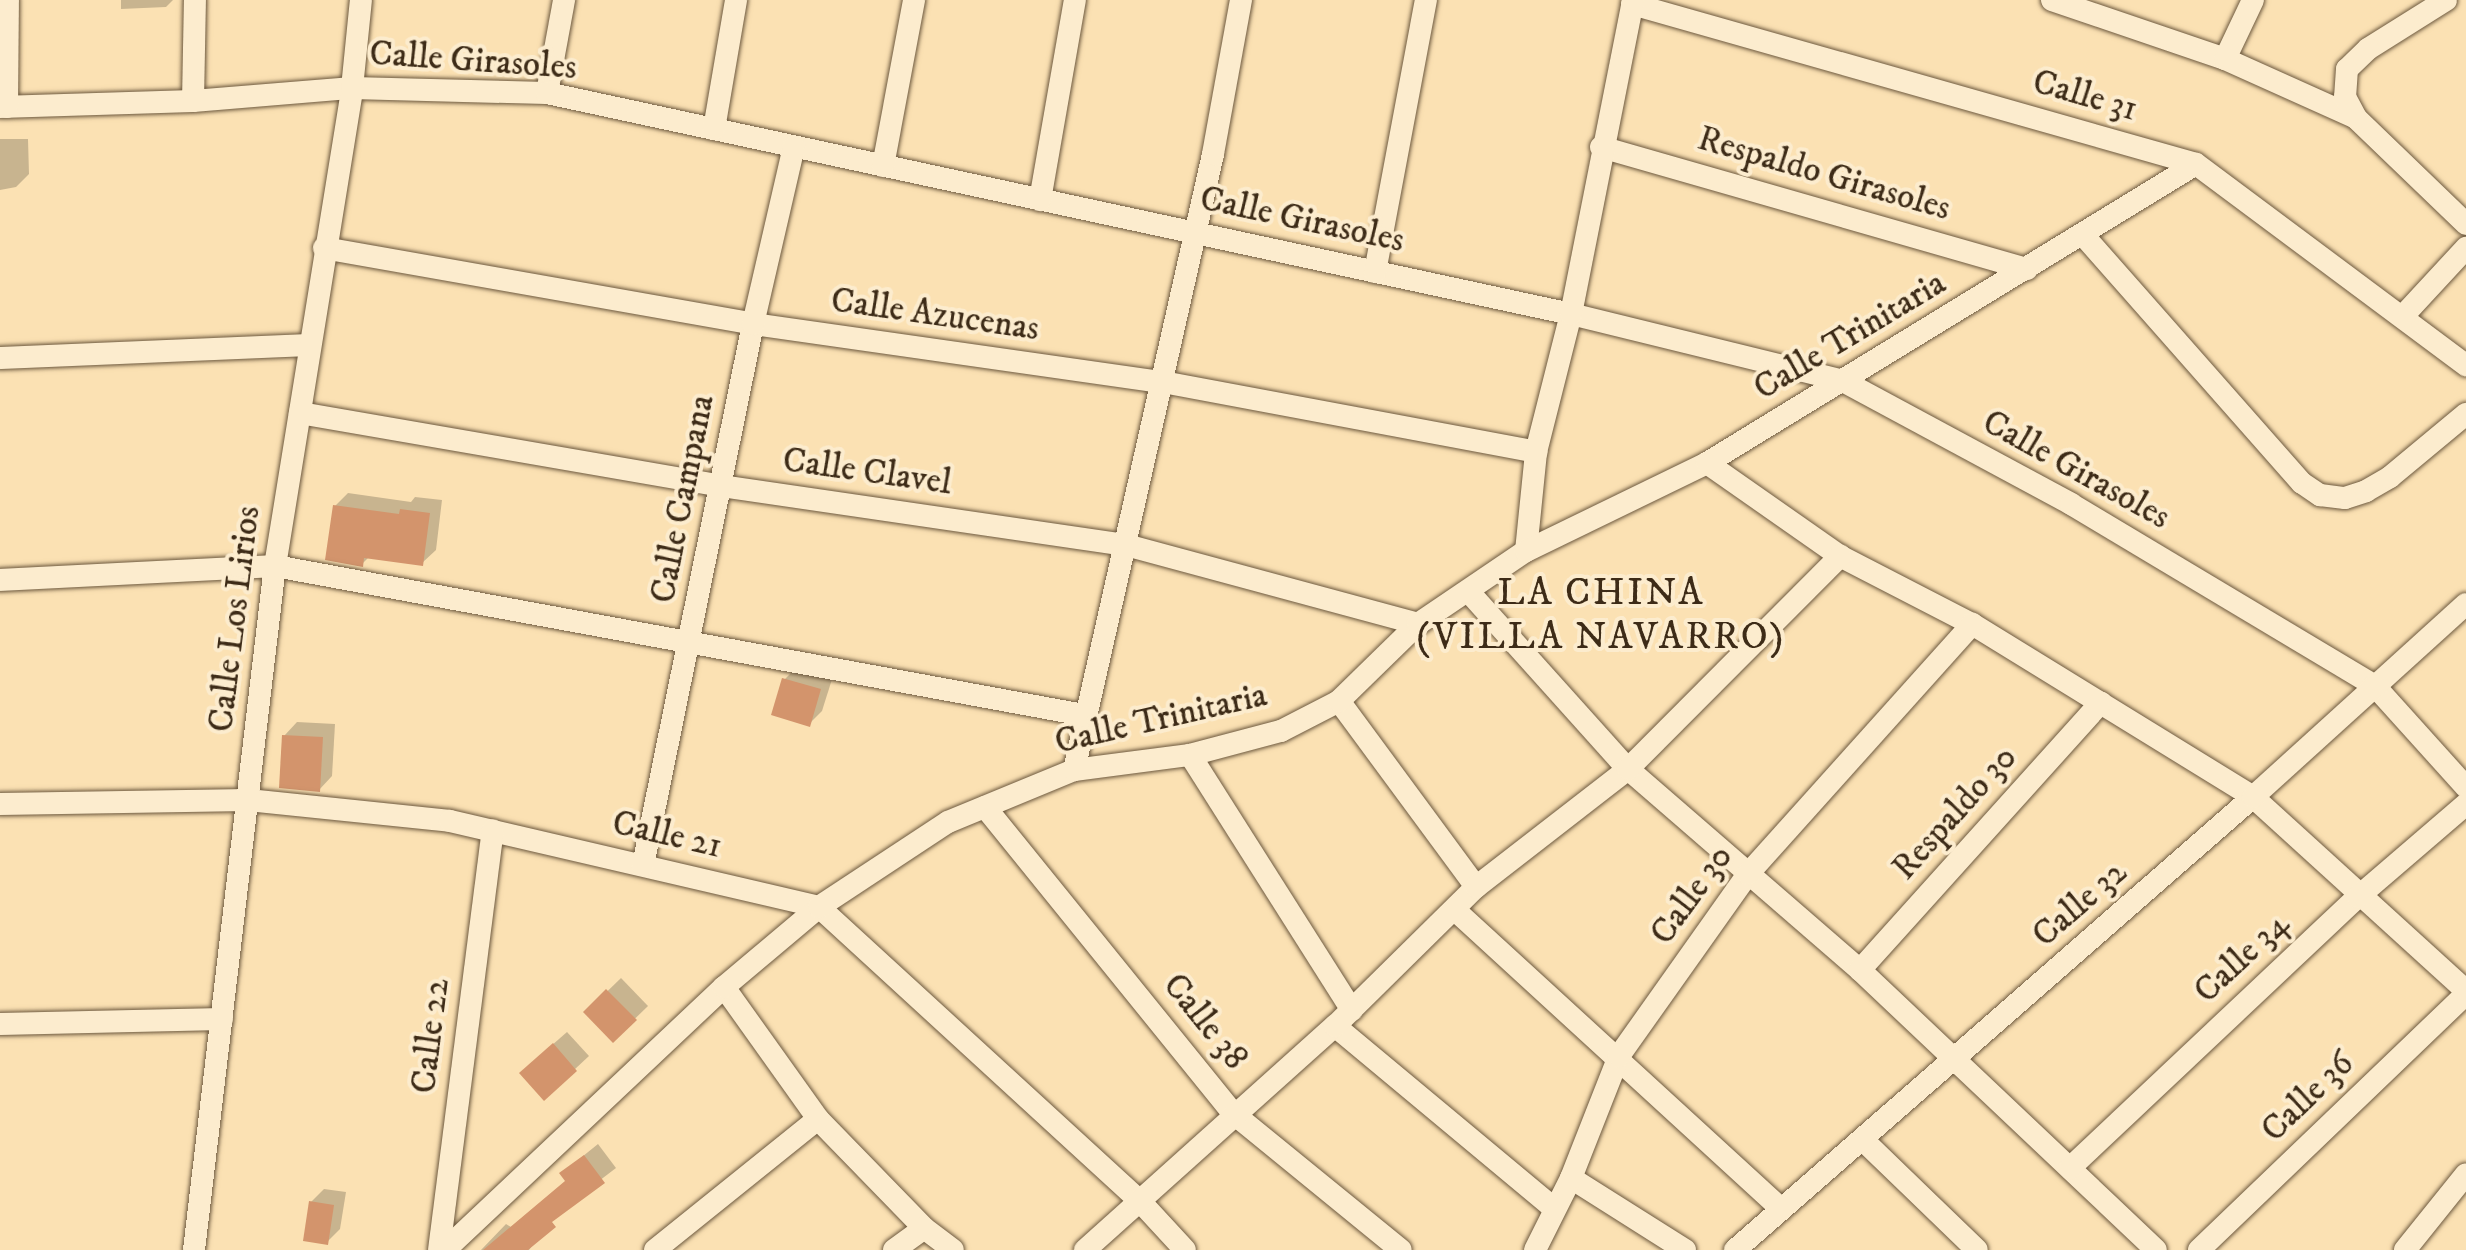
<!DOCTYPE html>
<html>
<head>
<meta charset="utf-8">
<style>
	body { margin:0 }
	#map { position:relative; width:2466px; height:1250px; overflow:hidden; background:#fbe1b3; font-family:"IM FELL DW Pica",serif }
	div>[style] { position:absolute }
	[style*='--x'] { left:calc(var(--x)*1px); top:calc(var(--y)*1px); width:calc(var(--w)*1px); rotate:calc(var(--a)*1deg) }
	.shadow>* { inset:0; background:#0003 }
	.building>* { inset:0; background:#d3946c }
	.roads { filter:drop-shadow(0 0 2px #6c583e) drop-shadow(0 0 2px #6c583e) }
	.street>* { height:22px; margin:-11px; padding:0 11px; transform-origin:11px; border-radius:11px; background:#fcecce }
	span { translate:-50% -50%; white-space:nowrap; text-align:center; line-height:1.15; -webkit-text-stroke:8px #fcecce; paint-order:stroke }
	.street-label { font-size:35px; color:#3d2b17 }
	.neighbourhood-label { font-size:38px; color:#3d2b17; letter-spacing:2.5px }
</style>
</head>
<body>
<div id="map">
	<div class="shadow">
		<div style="clip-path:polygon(121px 0,173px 0,166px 7px,121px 9px)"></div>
		<div style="clip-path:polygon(0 128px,0 139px,28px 139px,29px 174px,16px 187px,0 190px)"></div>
		<div style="clip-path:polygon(348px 493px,411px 502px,415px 497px,442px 500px,436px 550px,422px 563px,370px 556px,362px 564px,335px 506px)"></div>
		<div style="clip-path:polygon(798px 666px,833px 676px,822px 711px,809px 724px,785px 679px)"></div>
		<div style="clip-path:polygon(297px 722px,335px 724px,332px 776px,319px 790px,284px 736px)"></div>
		<div style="clip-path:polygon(621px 978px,648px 1006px,613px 1040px,586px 1012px)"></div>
		<div style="clip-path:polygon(567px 1032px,589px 1056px,544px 1098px,535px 1060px)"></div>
		<div style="clip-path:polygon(598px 1144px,616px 1168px,553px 1216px,529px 1250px,481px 1250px,506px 1224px,511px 1227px,567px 1180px,562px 1173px)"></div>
		<div style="clip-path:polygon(324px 1189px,346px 1192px,340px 1229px,327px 1242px,311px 1202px)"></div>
	</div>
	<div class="building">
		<div style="clip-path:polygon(333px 505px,399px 514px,400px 509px,430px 513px,423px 566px,364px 558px,363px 567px,325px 560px)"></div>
		<div style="clip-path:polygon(782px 678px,821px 689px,810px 727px,771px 715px)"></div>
		<div style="clip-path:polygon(282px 735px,323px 737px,320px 792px,279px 788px)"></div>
		<div style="clip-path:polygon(606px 989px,637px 1020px,613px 1043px,583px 1012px)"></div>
		<div style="clip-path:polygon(553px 1043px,577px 1071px,544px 1101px,519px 1073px)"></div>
		<div style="clip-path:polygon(584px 1155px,605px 1183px,552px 1222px,556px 1227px,528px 1250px,483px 1250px,565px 1181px,559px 1173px)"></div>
		<div style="clip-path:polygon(309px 1201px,334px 1205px,328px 1245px,303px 1241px)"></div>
	</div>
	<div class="roads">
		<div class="street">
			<div style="--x:2052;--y:0;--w:183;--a:18.8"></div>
			<div style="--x:2225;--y:59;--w:144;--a:24.2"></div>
			<div style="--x:2446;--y:0;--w:92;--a:147.9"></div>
			<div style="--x:2368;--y:49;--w:29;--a:136"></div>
			<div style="--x:2347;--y:69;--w:28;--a:94"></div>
			<div style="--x:2345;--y:97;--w:24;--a:62"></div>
			<div style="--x:2356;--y:118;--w:153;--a:43.9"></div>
			<div style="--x:1632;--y:4;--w:586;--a:15.84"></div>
			<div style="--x:2196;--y:164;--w:337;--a:36.7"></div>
			<div style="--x:2225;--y:59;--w:65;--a:-64.6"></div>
			<div style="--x:547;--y:93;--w:95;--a:-79.6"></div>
			<div style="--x:193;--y:101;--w:101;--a:-88.9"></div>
			<div style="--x:0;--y:107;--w:193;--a:-1.8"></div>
			<div style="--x:193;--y:101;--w:160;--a:-4.7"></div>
			<div style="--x:352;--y:88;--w:195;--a:1.5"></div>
			<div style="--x:547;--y:93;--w:1048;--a:12.18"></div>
			<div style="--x:1571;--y:314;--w:280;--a:13.8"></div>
			<div style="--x:1843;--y:381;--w:259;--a:28.3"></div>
			<div style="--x:2071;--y:504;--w:353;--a:30.9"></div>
			<div style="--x:2374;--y:685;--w:137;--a:48"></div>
			<div style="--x:7;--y:107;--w:107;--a:-89.5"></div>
			<div style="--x:714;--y:129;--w:131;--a:-80.3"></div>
			<div style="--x:1601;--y:147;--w:443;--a:16"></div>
			<div style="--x:883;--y:166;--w:169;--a:-79.4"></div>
			<div style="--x:1040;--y:200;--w:203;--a:-80.1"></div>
			<div style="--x:2084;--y:236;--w:329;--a:48.6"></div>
			<div style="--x:2302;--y:483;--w:22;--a:34"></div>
			<div style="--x:2320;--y:495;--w:25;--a:7"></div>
			<div style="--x:2345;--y:498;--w:22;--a:-18"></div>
			<div style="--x:2366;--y:491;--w:28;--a:-30"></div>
			<div style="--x:2390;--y:477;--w:99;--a:-39.7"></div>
			<div style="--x:324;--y:248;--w:436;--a:10"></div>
			<div style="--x:753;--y:324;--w:414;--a:8.1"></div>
			<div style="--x:1163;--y:382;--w:380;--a:10.6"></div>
			<div style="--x:1375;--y:272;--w:277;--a:-79.4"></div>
			<div style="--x:2403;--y:316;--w:93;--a:-47.2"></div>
			<div style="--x:0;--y:358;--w:310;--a:-2.4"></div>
			<div style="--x:300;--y:413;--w:427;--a:9.8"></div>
			<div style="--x:721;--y:486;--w:409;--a:8.3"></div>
			<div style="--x:1126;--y:545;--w:302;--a:15.1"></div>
			<div style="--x:1707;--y:463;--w:162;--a:35"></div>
			<div style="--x:1840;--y:556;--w:148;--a:27.3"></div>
			<div style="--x:1972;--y:624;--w:330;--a:31.6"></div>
			<div style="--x:2253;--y:797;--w:288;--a:42.3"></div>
			<div style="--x:1526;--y:551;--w:100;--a:-84.2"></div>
			<div style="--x:1536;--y:452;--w:142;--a:-75.8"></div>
			<div style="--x:1571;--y:314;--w:320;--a:-78.8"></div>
			<div style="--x:0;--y:580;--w:275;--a:-2.9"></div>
			<div style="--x:275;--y:566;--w:823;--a:10.44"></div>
			<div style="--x:1469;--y:592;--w:238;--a:48.1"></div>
			<div style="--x:1628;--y:769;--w:307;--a:40.9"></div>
			<div style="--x:1860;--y:970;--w:407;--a:43.4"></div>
			<div style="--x:1339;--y:701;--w:231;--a:53.6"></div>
			<div style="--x:1190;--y:755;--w:302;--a:57.6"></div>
			<div style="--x:1074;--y:770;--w:631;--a:-77.28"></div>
			<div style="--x:1213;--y:154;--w:157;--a:-79.7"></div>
			<div style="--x:0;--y:804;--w:248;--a:-0.9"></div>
			<div style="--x:248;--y:800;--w:203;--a:5.9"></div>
			<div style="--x:450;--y:821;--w:379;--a:13.1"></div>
			<div style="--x:819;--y:907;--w:432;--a:42.5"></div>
			<div style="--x:1138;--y:1199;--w:69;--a:47.3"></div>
			<div style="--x:985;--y:807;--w:395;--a:51"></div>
			<div style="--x:1234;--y:1114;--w:215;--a:39.2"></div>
			<div style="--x:643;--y:865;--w:552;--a:-78.51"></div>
			<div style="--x:753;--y:324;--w:182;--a:-77"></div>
			<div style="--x:1456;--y:911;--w:441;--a:42.5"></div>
			<div style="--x:1860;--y:970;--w:360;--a:-48"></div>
			<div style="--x:724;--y:987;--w:162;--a:54.5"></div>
			<div style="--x:818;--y:1119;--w:152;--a:45.8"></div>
			<div style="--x:924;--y:1228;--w:36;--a:37"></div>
			<div style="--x:0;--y:1024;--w:222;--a:-1.3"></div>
			<div style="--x:1335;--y:1026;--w:286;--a:39.8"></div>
			<div style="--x:1863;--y:1140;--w:158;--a:44"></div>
			<div style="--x:2070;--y:1168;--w:395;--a:-43.3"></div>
			<div style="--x:2358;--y:897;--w:143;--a:-40.7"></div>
			<div style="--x:1571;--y:1178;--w:135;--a:32.3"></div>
			<div style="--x:194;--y:1250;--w:689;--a:-83.25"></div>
			<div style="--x:275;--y:566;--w:484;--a:-80.8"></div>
			<div style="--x:352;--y:88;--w:88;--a:-84.2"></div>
			<div style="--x:439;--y:1250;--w:423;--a:-82.7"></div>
			<div style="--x:445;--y:1250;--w:383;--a:-43.3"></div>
			<div style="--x:724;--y:987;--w:124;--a:-40.1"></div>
			<div style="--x:819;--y:907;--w:154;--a:-33.4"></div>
			<div style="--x:948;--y:822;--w:136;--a:-22.4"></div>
			<div style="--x:1074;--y:770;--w:117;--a:-7.4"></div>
			<div style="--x:1190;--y:755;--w:94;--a:-14.8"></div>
			<div style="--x:1281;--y:731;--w:65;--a:-27.3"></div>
			<div style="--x:1339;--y:701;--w:110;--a:-44.3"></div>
			<div style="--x:1418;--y:624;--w:130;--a:-34.1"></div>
			<div style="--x:1526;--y:551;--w:201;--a:-25.9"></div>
			<div style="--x:1707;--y:463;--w:573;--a:-31.44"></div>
			<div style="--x:655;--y:1250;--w:209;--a:-38.8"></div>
			<div style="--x:894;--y:1250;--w:37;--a:-36"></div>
			<div style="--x:1085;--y:1250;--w:336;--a:-41.9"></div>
			<div style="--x:1335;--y:1026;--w:198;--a:-44.6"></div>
			<div style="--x:1476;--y:887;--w:192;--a:-37.8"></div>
			<div style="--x:1628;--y:769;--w:301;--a:-45.1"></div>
			<div style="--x:1535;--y:1250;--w:80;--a:-63.4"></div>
			<div style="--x:1571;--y:1178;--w:131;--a:-68.5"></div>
			<div style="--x:1619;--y:1056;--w:223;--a:-54.7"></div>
			<div style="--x:1748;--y:874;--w:336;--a:-48.1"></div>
			<div style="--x:1735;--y:1250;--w:688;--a:-41.17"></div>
			<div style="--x:2253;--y:797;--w:287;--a:-42.2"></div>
			<div style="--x:2199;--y:1250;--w:370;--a:-43.8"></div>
			<div style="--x:2405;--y:1250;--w:97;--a:-51.2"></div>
		</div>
	</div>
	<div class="street-label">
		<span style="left:473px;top:61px;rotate:4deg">Calle Girasoles</span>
		<span style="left:2085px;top:96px;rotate:16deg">Calle 31</span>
		<span style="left:1824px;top:174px;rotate:16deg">Respaldo Girasoles</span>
		<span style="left:1302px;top:220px;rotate:12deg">Calle Girasoles</span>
		<span style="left:935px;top:315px;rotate:8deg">Calle Azucenas</span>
		<span style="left:1850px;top:336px;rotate:-31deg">Calle Trinitaria</span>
		<span style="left:2076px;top:470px;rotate:29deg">Calle Girasoles</span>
		<span style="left:867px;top:472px;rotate:8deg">Calle Clavel</span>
		<span style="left:683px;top:499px;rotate:-79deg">Calle Campana</span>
		<span style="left:235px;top:619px;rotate:-83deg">Calle Los Lirios</span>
		<span style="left:1161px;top:719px;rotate:-13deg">Calle Trinitaria</span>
		<span style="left:1955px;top:813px;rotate:-48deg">Respaldo 30</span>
		<span style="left:667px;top:835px;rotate:13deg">Calle 21</span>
		<span style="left:1692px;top:895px;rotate:-54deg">Calle 30</span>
		<span style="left:2080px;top:904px;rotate:-41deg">Calle 32</span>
		<span style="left:2242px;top:958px;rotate:-43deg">Calle 34</span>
		<span style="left:1205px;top:1022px;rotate:51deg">Calle 38</span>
		<span style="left:431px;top:1036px;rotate:-83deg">Calle 22</span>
		<span style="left:2308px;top:1097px;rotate:-44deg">Calle 36</span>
	</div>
	<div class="neighbourhood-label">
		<span style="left:1601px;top:616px">LA CHINA<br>(VILLA NAVARRO)</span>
	</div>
</div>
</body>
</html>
